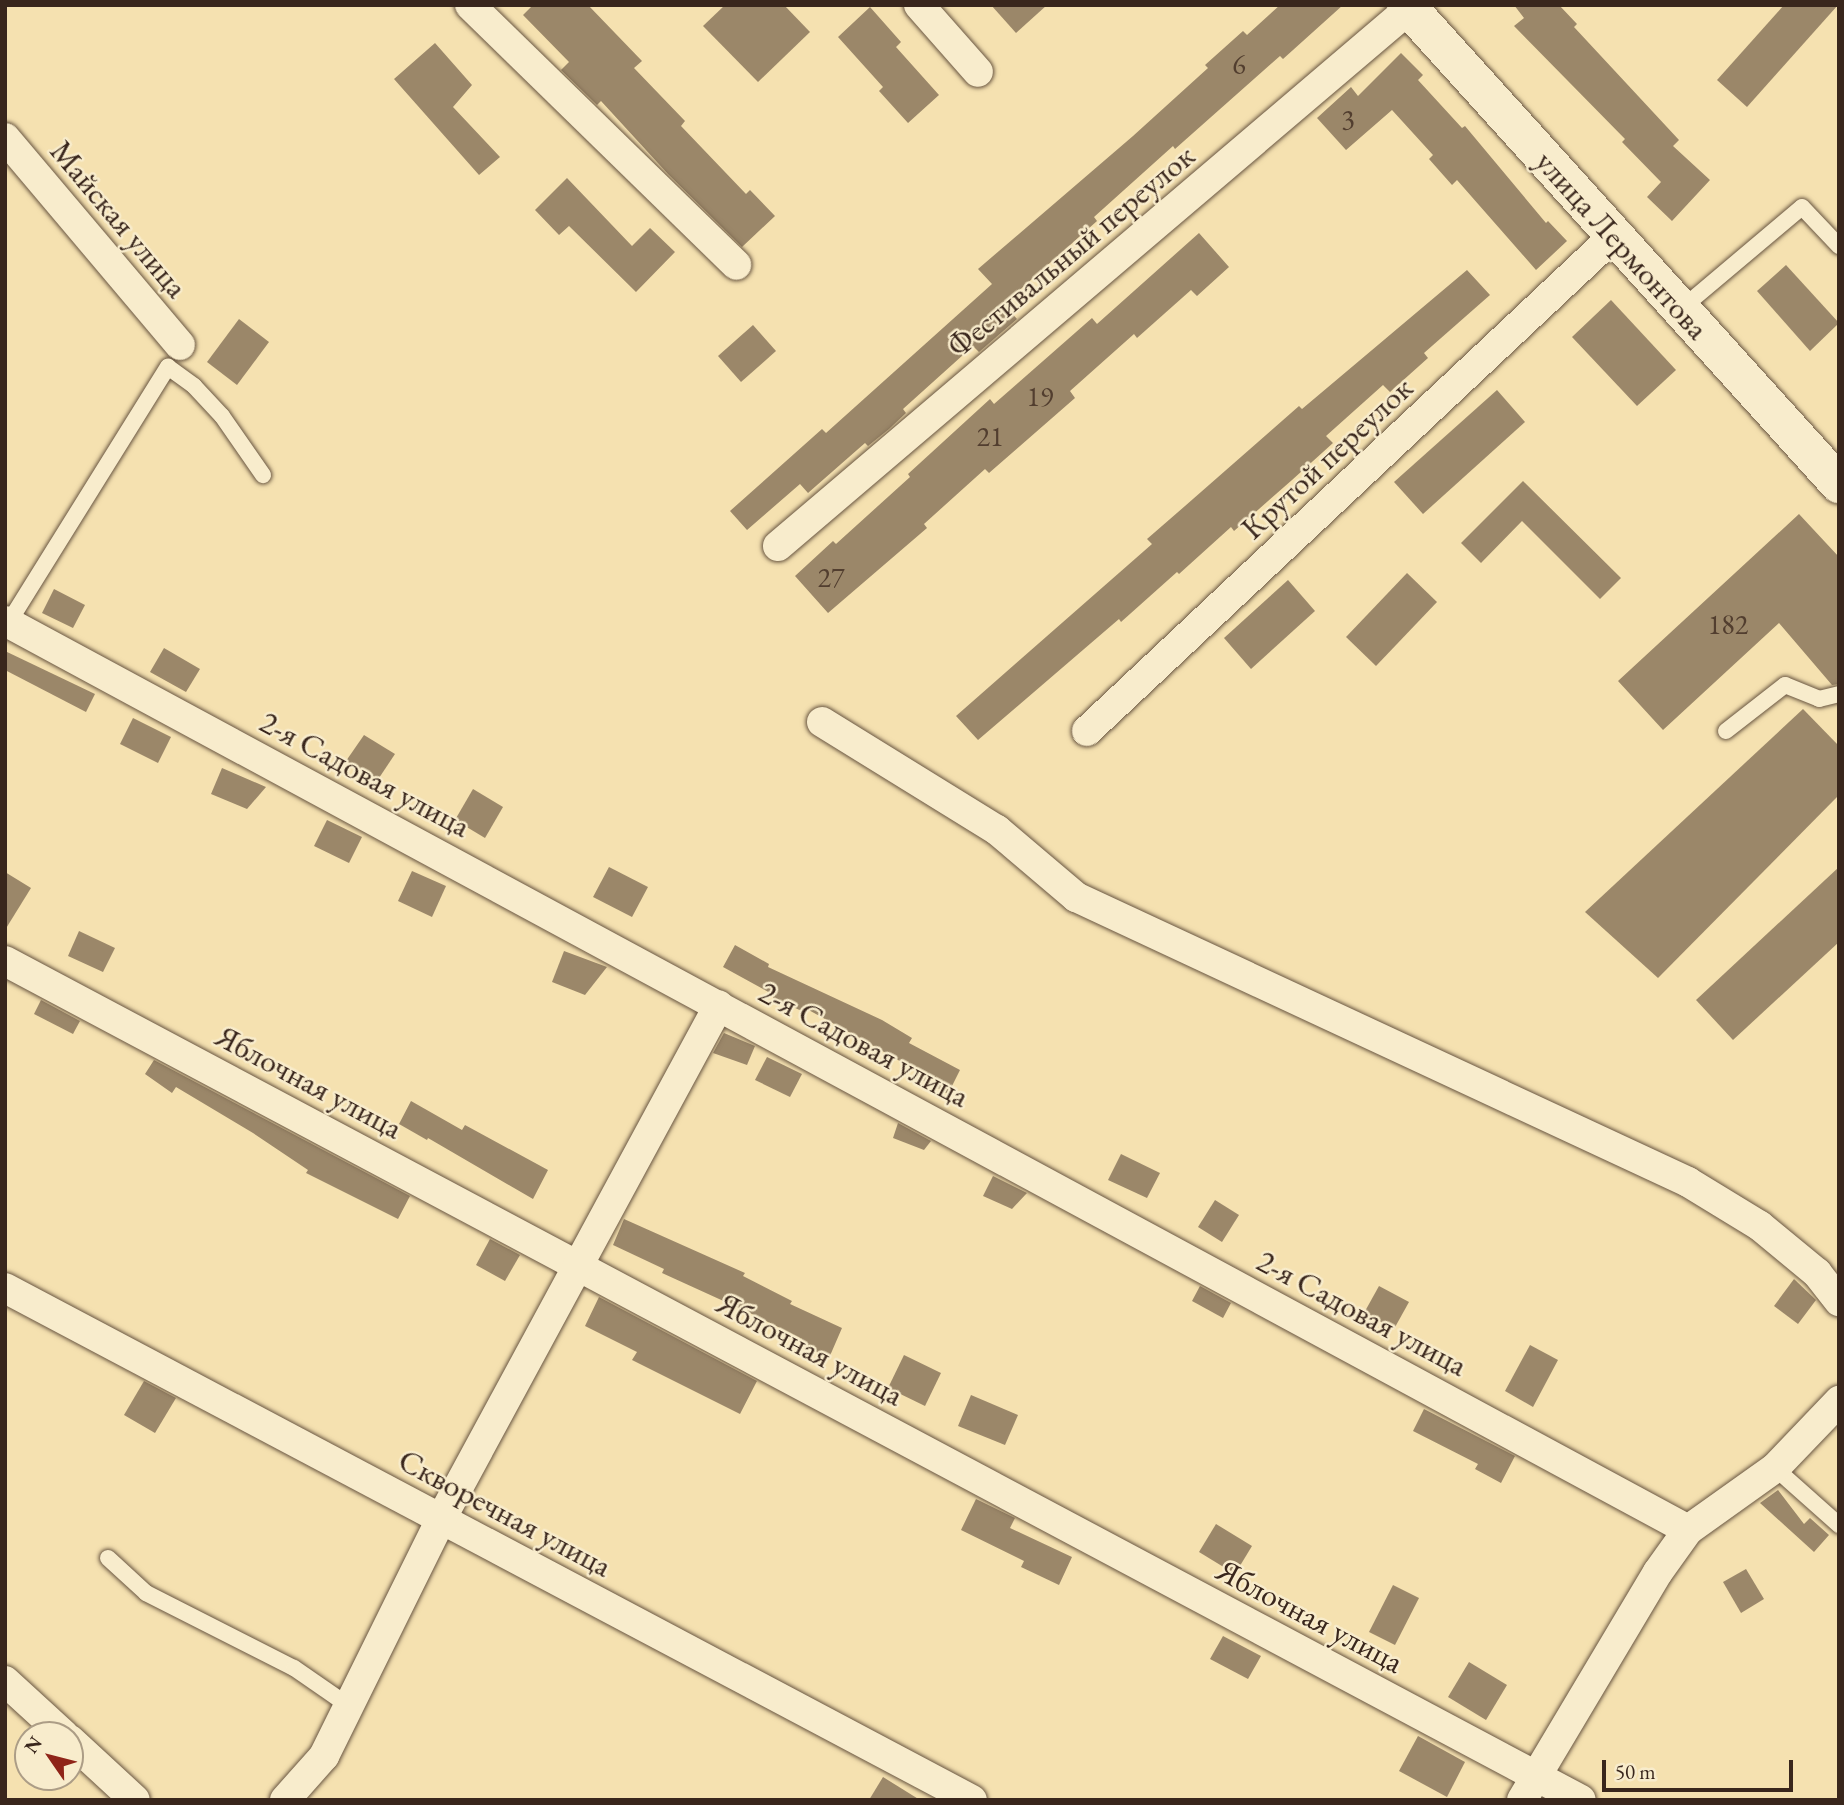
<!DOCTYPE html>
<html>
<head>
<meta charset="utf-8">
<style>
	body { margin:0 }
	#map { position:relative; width:1844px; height:1805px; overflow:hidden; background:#f5e1b0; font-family:"EB Garamond",serif }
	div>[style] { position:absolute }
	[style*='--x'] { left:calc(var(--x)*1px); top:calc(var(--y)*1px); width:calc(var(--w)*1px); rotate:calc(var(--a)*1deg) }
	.building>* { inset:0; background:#9b8769 }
	.roads { filter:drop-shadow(0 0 2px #685541) drop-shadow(0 0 2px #685541) }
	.lane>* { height:16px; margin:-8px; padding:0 8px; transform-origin:8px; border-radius:8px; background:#f8eccc }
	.street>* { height:30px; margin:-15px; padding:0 15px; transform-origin:15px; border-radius:15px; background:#f8eccc }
	.secondary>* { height:38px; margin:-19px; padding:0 19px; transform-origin:19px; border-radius:19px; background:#f8eccc }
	span { translate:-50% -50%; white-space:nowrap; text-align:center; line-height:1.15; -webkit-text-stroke:5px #f8eccc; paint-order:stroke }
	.number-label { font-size:28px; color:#523e2f }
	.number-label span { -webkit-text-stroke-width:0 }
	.street-label { font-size:32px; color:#39261c }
	.frame { position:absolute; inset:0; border:7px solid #39261c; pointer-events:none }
	.north { position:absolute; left:14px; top:1721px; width:70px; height:70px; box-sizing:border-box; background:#f8eccc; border:2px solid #ac9d86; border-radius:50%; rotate:305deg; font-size:19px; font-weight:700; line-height:28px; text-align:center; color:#39261c }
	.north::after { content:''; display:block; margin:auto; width:24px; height:32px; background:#8f2418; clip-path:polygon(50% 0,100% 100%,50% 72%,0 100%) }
	.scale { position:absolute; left:1602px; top:1760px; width:191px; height:32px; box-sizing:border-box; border:4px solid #39261c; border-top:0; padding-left:9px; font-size:21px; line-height:24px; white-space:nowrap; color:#39261c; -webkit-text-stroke:5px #f8eccc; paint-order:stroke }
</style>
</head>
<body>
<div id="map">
	<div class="building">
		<div style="clip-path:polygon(533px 5px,588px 5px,642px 61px,634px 68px,685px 121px,681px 126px,746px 194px,750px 190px,775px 216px,742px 247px,668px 174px,601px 101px,597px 105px,561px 70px,569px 62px,523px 15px)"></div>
		<div style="clip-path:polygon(725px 5px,784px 5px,810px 32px,758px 82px,703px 26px)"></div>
		<div style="clip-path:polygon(991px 5px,1047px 5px,1016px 33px)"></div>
		<div style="clip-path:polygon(1280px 5px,1343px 5px,1283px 59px,1280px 56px,1175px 149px,1173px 146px,1094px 217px,1097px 221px,1004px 304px,1017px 319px,979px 352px,973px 346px,903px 409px,906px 413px,889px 429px,868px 446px,865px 443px,808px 493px,800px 484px,747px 530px,730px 511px,822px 429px,826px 433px,992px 284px,978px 269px,1133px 136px,1208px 68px,1205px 65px,1243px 31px,1247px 35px)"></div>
		<div style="clip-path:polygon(1514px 5px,1559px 5px,1577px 24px,1574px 27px,1679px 140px,1673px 146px,1710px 180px,1672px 221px,1647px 197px,1661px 182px,1622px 142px,1625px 139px,1514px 26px,1524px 18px)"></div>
		<div style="clip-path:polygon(1784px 5px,1838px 5px,1747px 107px,1717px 80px)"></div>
		<div style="clip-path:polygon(870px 7px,901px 42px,896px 47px,939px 95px,908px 123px,879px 91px,883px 87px,838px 37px)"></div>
		<div style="clip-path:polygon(435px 43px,472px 85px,453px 107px,500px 157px,479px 175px,394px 79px)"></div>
		<div style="clip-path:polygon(1401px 53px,1423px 75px,1418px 80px,1462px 128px,1465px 126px,1546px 223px,1548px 221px,1567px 241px,1536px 270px,1457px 180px,1452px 185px,1429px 159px,1433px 155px,1392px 110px,1346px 150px,1317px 118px,1351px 87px,1358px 96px)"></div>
		<div style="clip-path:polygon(567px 178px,632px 246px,650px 228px,675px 252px,636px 292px,569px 226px,559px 235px,535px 210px)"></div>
		<div style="clip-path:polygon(1199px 233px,1229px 267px,1197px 296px,1191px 290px,1137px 338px,1134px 334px,1070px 391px,1075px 398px,989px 473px,985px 469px,924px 524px,927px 528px,828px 613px,795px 576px,833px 541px,836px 544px,910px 477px,908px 474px,990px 399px,994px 404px,1092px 318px,1097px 324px)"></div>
		<div style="clip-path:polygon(1786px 265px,1839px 323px,1810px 351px,1757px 291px)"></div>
		<div style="clip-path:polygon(1467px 270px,1490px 295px,1424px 353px,1428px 358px,1390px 392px,1383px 385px,1326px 436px,1333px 443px,1292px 480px,1234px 531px,1231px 527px,1179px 574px,1177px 572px,1121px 622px,1119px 619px,978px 740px,956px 716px,1152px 544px,1147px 539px,1185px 506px,1299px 406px,1302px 409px)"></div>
		<div style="clip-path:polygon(1611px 300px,1676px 370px,1637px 406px,1572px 337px)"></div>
		<div style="clip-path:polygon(239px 319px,269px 342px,237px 385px,207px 362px)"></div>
		<div style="clip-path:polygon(753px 325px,776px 351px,741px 382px,718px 356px)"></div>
		<div style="clip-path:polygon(1497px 390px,1525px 422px,1423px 514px,1394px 482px)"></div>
		<div style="clip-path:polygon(1523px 481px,1621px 578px,1600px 599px,1522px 521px,1481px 563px,1461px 543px)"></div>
		<div style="clip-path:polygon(1799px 514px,1839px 557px,1839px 684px,1832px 685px,1779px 623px,1663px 730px,1618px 681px)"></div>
		<div style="clip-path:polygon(1407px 573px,1437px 602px,1376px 666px,1346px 637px)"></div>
		<div style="clip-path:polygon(1288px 580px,1315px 611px,1251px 669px,1224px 638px)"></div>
		<div style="clip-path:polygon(54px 589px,85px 605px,73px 628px,42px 613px)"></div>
		<div style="clip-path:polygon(164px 648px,200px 669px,186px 692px,150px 672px)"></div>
		<div style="clip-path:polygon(5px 651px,95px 694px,86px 712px,5px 670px)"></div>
		<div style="clip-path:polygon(1803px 709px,1839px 746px,1839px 795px,1658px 978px,1585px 912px)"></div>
		<div style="clip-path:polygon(133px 718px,171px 737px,158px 763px,120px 744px)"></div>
		<div style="clip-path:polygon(364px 735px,395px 754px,377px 781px,346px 761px)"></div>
		<div style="clip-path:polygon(222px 768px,266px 787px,247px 809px,211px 794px)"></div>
		<div style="clip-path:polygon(473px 789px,503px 807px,485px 838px,455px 820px)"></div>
		<div style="clip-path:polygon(327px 820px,362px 837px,349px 863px,314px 846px)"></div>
		<div style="clip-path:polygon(609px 867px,648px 887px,632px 917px,593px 897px)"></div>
		<div style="clip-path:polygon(1839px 867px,1839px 942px,1733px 1040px,1696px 1000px)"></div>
		<div style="clip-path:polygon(412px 871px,446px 886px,432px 917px,398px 901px)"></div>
		<div style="clip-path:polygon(5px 872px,31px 888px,5px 930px)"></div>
		<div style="clip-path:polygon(79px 931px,115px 948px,103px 972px,68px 956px)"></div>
		<div style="clip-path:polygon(735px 945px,769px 964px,768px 967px,882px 1020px,912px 1038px,909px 1043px,960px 1070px,948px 1094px,916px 1077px,919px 1072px,856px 1036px,805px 1008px,804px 1012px,773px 998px,774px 995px,723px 967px)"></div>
		<div style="clip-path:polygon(564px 951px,607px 967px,585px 995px,552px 982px)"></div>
		<div style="clip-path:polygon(41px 1000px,80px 1021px,73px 1034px,34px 1014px)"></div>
		<div style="clip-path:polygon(724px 1033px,755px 1046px,747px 1065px,713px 1053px)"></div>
		<div style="clip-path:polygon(767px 1057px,802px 1074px,790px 1097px,755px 1080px)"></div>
		<div style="clip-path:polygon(154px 1060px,410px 1196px,398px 1219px,306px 1173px,308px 1170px,253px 1133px,176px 1087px,172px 1093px,145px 1074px)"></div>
		<div style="clip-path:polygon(411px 1101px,462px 1130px,465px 1125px,548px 1170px,533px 1199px,428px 1138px,427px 1140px,399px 1124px)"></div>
		<div style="clip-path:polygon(898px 1123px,931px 1141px,924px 1150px,893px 1138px)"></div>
		<div style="clip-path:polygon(1121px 1154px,1160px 1173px,1147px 1198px,1108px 1180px)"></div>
		<div style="clip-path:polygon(993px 1176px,1027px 1193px,1012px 1209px,983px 1196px)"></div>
		<div style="clip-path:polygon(1215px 1200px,1239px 1215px,1222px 1242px,1198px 1227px)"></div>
		<div style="clip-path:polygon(624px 1219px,745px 1273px,743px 1276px,792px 1301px,790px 1304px,842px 1328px,829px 1358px,800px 1344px,802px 1339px,752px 1314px,662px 1273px,664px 1269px,613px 1245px)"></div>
		<div style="clip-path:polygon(490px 1239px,520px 1255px,505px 1281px,476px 1265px)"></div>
		<div style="clip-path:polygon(1794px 1279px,1816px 1300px,1798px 1324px,1774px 1306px)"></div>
		<div style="clip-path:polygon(1200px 1286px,1231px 1303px,1223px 1318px,1192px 1301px)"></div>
		<div style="clip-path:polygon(1379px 1286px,1409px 1302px,1394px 1329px,1364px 1313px)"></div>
		<div style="clip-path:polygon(599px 1297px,757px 1381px,740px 1414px,632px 1360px,637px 1352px,585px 1326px)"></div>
		<div style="clip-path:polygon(1530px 1345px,1558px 1360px,1533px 1407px,1505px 1391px)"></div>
		<div style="clip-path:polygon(904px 1355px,941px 1373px,925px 1406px,888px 1388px)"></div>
		<div style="clip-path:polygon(144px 1381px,176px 1398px,155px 1433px,124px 1415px)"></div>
		<div style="clip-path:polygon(971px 1395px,1018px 1415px,1005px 1445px,958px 1426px)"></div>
		<div style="clip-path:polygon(1424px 1409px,1515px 1456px,1501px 1483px,1475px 1469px,1478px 1464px,1413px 1431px)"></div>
		<div style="clip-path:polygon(1778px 1490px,1804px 1524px,1810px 1518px,1829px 1535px,1814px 1552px,1760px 1503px)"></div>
		<div style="clip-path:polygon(976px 1499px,1015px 1518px,1010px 1528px,1072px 1557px,1059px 1585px,1021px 1567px,1024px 1561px,961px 1530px)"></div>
		<div style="clip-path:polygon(1216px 1524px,1252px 1546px,1235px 1574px,1199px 1552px)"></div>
		<div style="clip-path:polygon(1746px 1569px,1764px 1599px,1741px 1613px,1723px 1582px)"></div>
		<div style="clip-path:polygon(1393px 1585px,1419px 1598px,1395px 1645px,1369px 1632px)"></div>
		<div style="clip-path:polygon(1223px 1636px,1261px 1656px,1248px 1679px,1210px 1659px)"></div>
		<div style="clip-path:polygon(1469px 1662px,1507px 1685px,1486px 1720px,1448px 1697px)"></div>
		<div style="clip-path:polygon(1418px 1736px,1465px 1762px,1447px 1797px,1399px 1771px)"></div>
		<div style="clip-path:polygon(883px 1777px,920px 1800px,869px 1800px)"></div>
	</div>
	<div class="roads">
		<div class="lane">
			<div style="--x:1681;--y:309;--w:158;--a:-40.1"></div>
			<div style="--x:1802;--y:207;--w:54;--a:46.5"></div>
			<div style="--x:9;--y:622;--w:301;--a:-58.1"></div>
			<div style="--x:168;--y:367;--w:32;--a:36"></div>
			<div style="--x:194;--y:386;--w:41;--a:47"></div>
			<div style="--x:222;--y:416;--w:72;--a:55.2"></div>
			<div style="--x:1726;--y:731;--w:75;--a:-37.9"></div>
			<div style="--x:1785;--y:685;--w:37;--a:22"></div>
			<div style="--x:1819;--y:699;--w:21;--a:-14"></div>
			<div style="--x:1775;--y:1468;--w:86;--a:41.7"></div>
			<div style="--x:108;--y:1558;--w:52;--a:42.6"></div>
			<div style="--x:146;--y:1593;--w:166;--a:26.9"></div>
			<div style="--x:294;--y:1668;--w:67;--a:34.6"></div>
		</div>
		<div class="street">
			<div style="--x:470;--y:5;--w:372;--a:44.3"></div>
			<div style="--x:919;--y:5;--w:89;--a:48.6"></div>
			<div style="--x:5;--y:138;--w:271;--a:49.8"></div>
			<div style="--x:778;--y:546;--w:829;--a:-40.4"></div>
			<div style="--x:5;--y:621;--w:1913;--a:28.37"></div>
			<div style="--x:822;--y:722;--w:206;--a:31.7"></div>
			<div style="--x:997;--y:830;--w:104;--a:40.3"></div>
			<div style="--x:1076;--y:897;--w:675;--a:24.97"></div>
			<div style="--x:1688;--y:1182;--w:84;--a:31.4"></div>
			<div style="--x:1760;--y:1226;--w:74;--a:39.5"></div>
			<div style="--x:1817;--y:1273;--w:36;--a:52"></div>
			<div style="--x:1087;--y:731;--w:723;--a:-43.21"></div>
			<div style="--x:5;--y:961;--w:1785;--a:28.03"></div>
			<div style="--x:5;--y:1288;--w:1094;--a:27.9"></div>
			<div style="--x:5;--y:1681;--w:80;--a:42.5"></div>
			<div style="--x:70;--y:1740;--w:88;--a:42.7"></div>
			<div style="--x:285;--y:1800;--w:59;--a:-48.4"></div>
			<div style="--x:324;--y:1756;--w:264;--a:-63.7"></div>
			<div style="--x:441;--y:1519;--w:584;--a:-61.59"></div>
			<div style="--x:1522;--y:1800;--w:265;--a:-59.2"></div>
			<div style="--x:1658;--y:1572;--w:52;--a:-54.5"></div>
			<div style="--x:1688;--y:1530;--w:107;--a:-35.5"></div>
			<div style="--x:1775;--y:1468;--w:93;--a:-46.3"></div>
		</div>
		<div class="secondary">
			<div style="--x:1406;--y:5;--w:646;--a:47.89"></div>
		</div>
	</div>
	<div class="number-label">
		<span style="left:1239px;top:64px">6</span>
		<span style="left:1348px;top:119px">3</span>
		<span style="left:1040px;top:396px">19</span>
		<span style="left:990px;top:436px">21</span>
		<span style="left:831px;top:577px">27</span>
		<span style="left:1728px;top:624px">182</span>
	</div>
	<div class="street-label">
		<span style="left:119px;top:219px;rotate:50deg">Майская улица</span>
		<span style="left:1622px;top:245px;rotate:48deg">улица Лермонтова</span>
		<span style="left:1071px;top:251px;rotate:-40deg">Фестивальный переулок</span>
		<span style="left:1327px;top:458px;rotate:-43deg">Крутой переулок</span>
		<span style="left:365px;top:774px;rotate:28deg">2-я Садовая улица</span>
		<span style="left:864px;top:1044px;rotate:28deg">2-я Садовая улица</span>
		<span style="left:309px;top:1082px;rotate:28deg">Яблочная улица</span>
		<span style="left:1362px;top:1313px;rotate:28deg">2-я Садовая улица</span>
		<span style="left:810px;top:1349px;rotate:28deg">Яблочная улица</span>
		<span style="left:505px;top:1513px;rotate:28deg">Скворечная улица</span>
		<span style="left:1310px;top:1616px;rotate:28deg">Яблочная улица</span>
	</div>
	<div class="frame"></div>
	<div class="north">N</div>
	<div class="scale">50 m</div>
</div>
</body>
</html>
